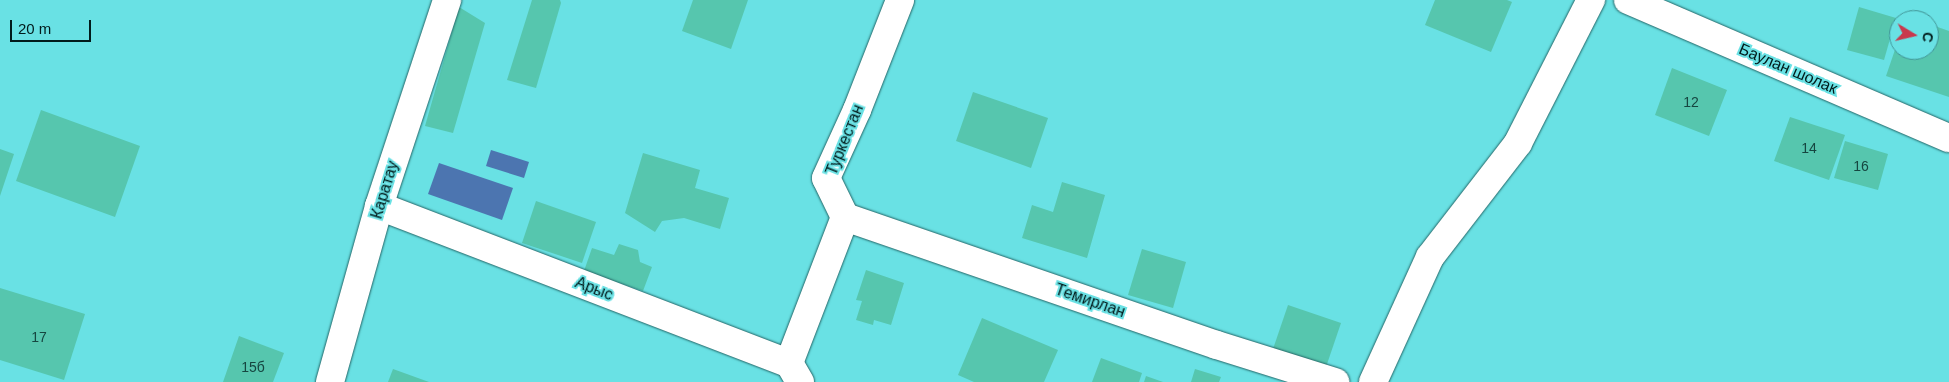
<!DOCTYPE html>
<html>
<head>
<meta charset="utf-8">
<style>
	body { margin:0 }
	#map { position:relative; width:1949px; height:382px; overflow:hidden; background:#69e1e4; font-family:Helvetica,sans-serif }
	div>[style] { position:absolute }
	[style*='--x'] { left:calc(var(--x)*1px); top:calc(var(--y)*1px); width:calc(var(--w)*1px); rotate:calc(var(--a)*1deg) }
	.water>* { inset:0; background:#4c75b0 }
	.building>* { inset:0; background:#56c6ae }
	.roads { filter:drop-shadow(0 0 1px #246566) drop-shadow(0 0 1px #246566) }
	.minor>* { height:28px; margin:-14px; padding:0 14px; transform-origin:14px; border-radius:14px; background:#fff }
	span { translate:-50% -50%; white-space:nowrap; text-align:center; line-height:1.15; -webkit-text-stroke:4px #69e1e4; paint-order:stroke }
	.number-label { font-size:14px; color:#164640 }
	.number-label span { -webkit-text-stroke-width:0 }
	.street-label { font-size:16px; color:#011b1b }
	.north { position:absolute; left:1889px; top:10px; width:50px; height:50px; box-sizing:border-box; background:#69e1e4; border:1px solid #3f9294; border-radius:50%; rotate:99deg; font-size:14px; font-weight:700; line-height:20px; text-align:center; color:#011b1b }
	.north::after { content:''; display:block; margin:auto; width:18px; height:22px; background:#c8384d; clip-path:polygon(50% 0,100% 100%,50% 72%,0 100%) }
	.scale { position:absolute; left:10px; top:20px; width:81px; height:22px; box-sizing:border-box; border:2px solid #011b1b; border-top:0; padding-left:6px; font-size:15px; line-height:18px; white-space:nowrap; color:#011b1b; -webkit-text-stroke:4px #69e1e4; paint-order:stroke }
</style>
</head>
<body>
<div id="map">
	<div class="water">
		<div style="clip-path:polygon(491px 150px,529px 162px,524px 178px,486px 166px)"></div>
		<div style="clip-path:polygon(439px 163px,513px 188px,502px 220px,428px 194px)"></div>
	</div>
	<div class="building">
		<div style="clip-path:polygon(532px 0,560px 0,561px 3px,536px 88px,507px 80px)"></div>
		<div style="clip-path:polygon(693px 0,748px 0,731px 49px,682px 31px)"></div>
		<div style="clip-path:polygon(1435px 0,1507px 0,1512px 2px,1491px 52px,1425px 25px)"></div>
		<div style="clip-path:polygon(459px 7px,485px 23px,453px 133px,425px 126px)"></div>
		<div style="clip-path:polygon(1859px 7px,1896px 18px,1884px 60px,1847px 50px)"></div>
		<div style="clip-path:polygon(1929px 24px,1949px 31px,1949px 97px,1886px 76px,1899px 38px,1899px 50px,1929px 50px)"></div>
		<div style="clip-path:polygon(1672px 68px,1727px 90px,1709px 136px,1655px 115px)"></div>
		<div style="clip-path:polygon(973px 92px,1048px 118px,1031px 168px,956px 141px)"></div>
		<div style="clip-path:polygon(41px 110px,140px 146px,115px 217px,16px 181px)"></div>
		<div style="clip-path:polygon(1790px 117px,1845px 135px,1829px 180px,1774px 161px)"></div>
		<div style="clip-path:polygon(1845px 141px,1888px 154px,1878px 190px,1834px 178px)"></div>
		<div style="clip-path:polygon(0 149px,14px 154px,0 196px)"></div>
		<div style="clip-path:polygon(643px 153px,700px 170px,695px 188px,729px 198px,720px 229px,684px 218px,662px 221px,655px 232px,625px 213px)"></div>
		<div style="clip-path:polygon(1062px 182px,1105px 195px,1087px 258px,1022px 238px,1032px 205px,1053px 212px)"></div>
		<div style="clip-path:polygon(536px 201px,596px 222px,582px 263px,522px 243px)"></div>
		<div style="clip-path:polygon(619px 244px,638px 250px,640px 262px,652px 267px,643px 291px,584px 271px,592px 248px,614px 255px)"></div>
		<div style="clip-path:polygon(1142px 249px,1186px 262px,1173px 308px,1128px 295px)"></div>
		<div style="clip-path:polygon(866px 270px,904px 283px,891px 325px,874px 320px,873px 325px,856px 320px,862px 301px,856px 300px)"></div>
		<div style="clip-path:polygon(0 288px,85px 314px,64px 380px,0 360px)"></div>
		<div style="clip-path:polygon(1288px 305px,1341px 323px,1326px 367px,1273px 349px)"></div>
		<div style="clip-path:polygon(982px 318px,1058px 350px,1044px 382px,974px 382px,958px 375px)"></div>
		<div style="clip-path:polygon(239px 336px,284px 353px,273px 382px,223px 382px)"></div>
		<div style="clip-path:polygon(1101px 358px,1142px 373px,1139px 382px,1092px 382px)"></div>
		<div style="clip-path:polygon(393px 369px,429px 382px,388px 382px)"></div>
		<div style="clip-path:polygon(1195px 369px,1221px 377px,1219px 382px,1191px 382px)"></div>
		<div style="clip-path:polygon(1146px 376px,1163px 382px,1144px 382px)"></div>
	</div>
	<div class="roads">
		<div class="minor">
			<div style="--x:1628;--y:0;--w:349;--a:23.3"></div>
			<div style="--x:379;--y:206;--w:439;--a:21"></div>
			<div style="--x:789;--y:363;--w:22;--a:60"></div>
			<div style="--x:845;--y:217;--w:393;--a:19"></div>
			<div style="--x:1217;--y:345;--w:124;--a:17.4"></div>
			<div style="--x:789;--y:363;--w:156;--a:-69"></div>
			<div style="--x:845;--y:217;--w:43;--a:-116"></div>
			<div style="--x:826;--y:178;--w:75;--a:-65.5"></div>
			<div style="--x:857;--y:110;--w:118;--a:-68.6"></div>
			<div style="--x:330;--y:382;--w:183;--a:-74.4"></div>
			<div style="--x:379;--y:206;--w:217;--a:-71.7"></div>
			<div style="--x:1373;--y:382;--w:137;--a:-65.5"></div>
			<div style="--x:1430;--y:257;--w:144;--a:-52.3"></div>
			<div style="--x:1518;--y:143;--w:161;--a:-63"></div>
		</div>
	</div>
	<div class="number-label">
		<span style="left:1691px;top:102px">12</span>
		<span style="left:1809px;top:148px">14</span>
		<span style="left:1861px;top:166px">16</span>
		<span style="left:39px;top:337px">17</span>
		<span style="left:253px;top:367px">15б</span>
	</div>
	<div class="street-label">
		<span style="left:1788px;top:69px;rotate:23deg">Баулан шолак</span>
		<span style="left:845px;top:140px;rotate:-68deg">Туркестан</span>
		<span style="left:385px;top:190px;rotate:-73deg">Каратау</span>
		<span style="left:594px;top:289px;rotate:21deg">Арыс</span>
		<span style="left:1090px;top:301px;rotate:19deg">Темирлан</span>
	</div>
	<div class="north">С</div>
	<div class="scale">20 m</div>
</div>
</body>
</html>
